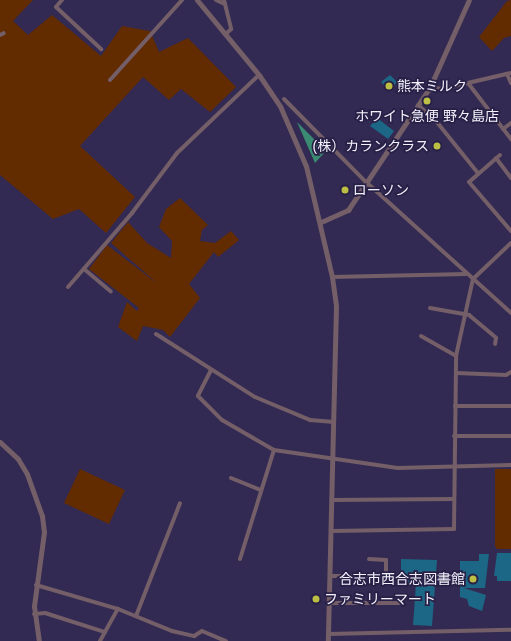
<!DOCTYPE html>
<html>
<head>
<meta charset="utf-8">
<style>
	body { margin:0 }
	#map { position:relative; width:511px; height:641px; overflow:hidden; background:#322a52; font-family:Arial,"Noto Sans JP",sans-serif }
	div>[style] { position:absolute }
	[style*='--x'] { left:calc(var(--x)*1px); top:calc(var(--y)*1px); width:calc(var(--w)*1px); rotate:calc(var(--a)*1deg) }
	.green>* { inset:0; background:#622b00 }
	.water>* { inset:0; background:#3b8a72 }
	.building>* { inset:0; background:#1c6686 }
	.minor>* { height:4px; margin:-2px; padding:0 2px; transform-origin:2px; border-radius:2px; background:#745e67 }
	.tertiary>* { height:5px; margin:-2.5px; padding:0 2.5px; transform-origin:2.5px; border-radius:2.5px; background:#745e67 }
	.dots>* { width:11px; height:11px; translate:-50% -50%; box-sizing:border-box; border:2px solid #282046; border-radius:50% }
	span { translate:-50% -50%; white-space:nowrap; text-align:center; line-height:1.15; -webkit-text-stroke:3.5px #282046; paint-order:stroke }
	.poi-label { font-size:14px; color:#f2f1fb }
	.left { translate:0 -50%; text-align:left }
	.right { translate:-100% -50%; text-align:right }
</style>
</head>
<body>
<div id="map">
	<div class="green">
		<div style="clip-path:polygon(0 0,33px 0,13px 21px,28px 35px,52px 15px,101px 56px,122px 26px,150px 31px,159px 52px,188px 38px,236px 87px,210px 112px,181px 89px,169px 100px,143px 77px,80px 146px,135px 197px,106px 233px,79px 209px,53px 219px,0 175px)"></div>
		<div style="clip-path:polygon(511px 0,511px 36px,504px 38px,492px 51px,479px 37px,507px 1px)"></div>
		<div style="clip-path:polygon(180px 198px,208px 225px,202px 230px,200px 241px,215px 243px,231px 231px,239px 240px,218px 257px,214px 252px,189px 284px,200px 298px,170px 337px,163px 330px,143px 326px,137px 341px,118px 327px,127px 302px,137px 311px,139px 308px,89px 269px,107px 245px,158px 284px,111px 243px,128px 222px,147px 243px,171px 258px,172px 241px,159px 227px,166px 209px)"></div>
		<div style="clip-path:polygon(80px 469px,125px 490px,109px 524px,64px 503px)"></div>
		<div style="clip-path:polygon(495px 469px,511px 469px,511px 549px,497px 549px,495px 546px)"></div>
	</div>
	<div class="water">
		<div style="clip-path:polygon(297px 122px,326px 151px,315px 163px)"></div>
	</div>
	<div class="building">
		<div style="clip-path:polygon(390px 75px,397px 82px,390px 91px,381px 82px)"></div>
		<div style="clip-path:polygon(377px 118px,394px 131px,388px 139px,370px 126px)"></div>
		<div style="clip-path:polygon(497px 553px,511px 553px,511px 581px,497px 581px,497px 576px,494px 576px)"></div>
		<div style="clip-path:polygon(479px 554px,489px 554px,485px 588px,464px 588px,486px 595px,482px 611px,469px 606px,467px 599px,460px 597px,460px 561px,479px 561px)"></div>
		<div style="clip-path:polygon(401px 559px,437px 560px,432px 626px,413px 625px,416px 583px,401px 583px)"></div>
	</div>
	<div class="minor">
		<div style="--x:62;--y:0;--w:9;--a:131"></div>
		<div style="--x:56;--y:7;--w:62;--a:43"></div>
		<div style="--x:216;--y:0;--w:10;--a:24"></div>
		<div style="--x:224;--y:0;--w:30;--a:76"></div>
		<div style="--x:231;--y:29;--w:7;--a:135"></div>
		<div style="--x:0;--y:35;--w:4;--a:-27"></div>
		<div style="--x:507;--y:74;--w:10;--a:66"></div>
		<div style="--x:110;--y:80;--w:108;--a:-48"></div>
		<div style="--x:468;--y:83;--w:71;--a:52.5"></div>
		<div style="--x:430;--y:87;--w:12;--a:9"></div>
		<div style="--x:442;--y:89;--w:71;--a:-13.1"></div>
		<div style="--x:284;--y:99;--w:115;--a:45.4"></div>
		<div style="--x:365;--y:181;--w:197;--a:42.1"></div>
		<div style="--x:418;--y:105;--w:24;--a:42"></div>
		<div style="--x:436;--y:121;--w:67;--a:51.1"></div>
		<div style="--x:503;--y:129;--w:10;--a:-37"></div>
		<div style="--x:500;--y:155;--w:41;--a:138.9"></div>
		<div style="--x:469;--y:182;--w:65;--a:49.4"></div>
		<div style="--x:496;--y:158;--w:25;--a:53"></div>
		<div style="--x:84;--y:269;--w:35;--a:40"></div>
		<div style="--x:332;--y:277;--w:134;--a:-1.3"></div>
		<div style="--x:68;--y:287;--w:98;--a:-49.1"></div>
		<div style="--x:132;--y:213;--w:75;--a:-53.1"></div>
		<div style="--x:177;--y:153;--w:113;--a:-43.6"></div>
		<div style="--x:430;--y:308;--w:40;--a:10"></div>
		<div style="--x:469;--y:315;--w:35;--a:40"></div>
		<div style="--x:496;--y:338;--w:6;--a:99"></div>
		<div style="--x:156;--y:334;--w:117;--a:32.5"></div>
		<div style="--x:255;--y:397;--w:60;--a:22.7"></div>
		<div style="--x:310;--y:420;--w:24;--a:5"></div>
		<div style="--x:421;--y:336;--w:40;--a:29.7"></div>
		<div style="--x:211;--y:370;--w:29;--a:117"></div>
		<div style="--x:198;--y:396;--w:34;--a:45"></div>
		<div style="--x:222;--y:420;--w:60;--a:30"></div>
		<div style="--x:274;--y:450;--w:125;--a:8.3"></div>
		<div style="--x:398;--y:468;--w:113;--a:-1.5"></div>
		<div style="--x:456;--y:373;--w:50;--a:2.3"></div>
		<div style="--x:506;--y:375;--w:6;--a:-31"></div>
		<div style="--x:455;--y:406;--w:56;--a:0"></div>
		<div style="--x:454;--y:436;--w:57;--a:0"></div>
		<div style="--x:231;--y:478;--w:31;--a:22"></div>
		<div style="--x:332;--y:500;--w:122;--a:-0.5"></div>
		<div style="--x:331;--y:531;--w:123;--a:-0.9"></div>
		<div style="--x:454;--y:529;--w:173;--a:-89.3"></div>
		<div style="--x:456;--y:356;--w:79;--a:-77.6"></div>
		<div style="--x:473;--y:279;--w:52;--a:-43.5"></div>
		<div style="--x:240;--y:559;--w:114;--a:-72.7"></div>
		<div style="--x:330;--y:576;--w:56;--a:0"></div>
		<div style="--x:386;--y:576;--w:16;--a:-90"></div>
		<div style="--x:386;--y:560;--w:17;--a:-177"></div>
		<div style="--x:36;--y:585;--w:85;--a:16.3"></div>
		<div style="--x:118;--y:609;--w:58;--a:22.2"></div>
		<div style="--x:172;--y:631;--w:23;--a:13"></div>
		<div style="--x:194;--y:636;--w:9;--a:-32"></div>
		<div style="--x:202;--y:631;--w:26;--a:23"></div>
		<div style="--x:329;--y:603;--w:71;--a:0"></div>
		<div style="--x:34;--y:614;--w:11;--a:-5"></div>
		<div style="--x:45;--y:613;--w:63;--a:17.6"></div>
		<div style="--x:136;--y:616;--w:121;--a:-68.7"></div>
		<div style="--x:328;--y:634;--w:183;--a:-1.3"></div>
		<div style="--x:100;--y:641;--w:37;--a:-61"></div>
	</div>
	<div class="tertiary">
		<div style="--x:197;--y:0;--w:97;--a:50.4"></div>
		<div style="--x:259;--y:75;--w:37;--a:56"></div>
		<div style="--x:280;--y:106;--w:65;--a:66.6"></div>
		<div style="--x:306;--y:166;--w:114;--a:76.8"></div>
		<div style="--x:332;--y:277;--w:29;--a:82"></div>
		<div style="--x:336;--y:306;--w:335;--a:91.4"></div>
		<div style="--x:321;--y:222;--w:30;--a:-24"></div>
		<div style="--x:348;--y:210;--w:148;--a:-56.3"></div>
		<div style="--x:430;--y:87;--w:95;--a:-65.9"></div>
		<div style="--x:0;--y:442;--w:25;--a:43"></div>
		<div style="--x:18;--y:459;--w:17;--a:59"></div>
		<div style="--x:27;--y:474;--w:45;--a:70.3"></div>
		<div style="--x:42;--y:516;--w:16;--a:83"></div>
		<div style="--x:44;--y:532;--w:75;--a:97.7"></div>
		<div style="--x:34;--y:606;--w:35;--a:82"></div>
	</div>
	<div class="dots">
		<div style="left:389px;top:86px;background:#bcbf44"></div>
		<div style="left:427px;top:101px;background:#bcbf44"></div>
		<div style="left:437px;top:146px;background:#bcbf44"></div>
		<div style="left:345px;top:190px;background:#bcbf44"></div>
		<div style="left:473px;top:579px;background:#bcbf44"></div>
		<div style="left:316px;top:599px;background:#bcbf44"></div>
	</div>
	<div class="poi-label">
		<span class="left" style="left:397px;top:86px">熊本ミルク</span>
		<span style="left:427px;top:116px">ホワイト急便 野々島店</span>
		<span class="right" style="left:429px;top:146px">(株）カランクラス</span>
		<span class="left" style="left:353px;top:190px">ローソン</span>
		<span class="right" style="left:465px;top:579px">合志市西合志図書館</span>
		<span class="left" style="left:324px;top:599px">ファミリーマート</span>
	</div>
</div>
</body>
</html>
